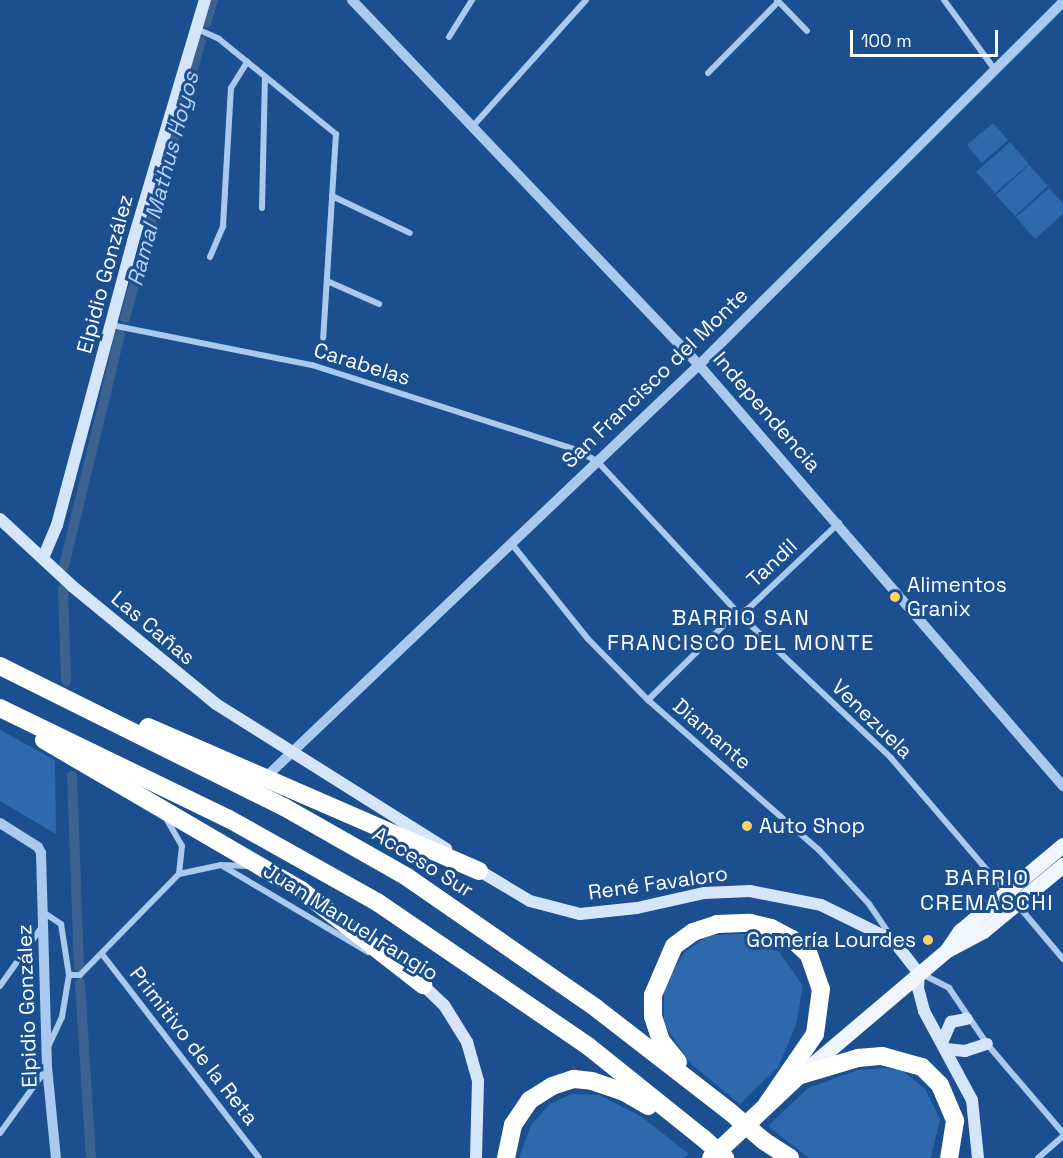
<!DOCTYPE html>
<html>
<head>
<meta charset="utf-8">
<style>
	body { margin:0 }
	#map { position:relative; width:1063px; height:1158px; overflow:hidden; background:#1b4f8f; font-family:"Space Grotesk",sans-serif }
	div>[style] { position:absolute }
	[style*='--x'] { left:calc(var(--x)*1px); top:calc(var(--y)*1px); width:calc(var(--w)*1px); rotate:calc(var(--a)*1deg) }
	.green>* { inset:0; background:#2e69ad }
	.canal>* { height:10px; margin:-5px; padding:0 5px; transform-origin:5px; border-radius:5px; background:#3c6290 }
	.minor>* { height:6px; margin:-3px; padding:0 3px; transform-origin:3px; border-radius:3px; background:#a9c9ee }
	.tertiary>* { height:10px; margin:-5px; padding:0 5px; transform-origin:5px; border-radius:5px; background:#a9c9ee }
	.secondary>* { height:12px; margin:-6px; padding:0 6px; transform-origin:6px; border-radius:6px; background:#d6e6fa }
	.primary>* { height:15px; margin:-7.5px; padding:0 7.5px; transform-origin:7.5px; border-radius:7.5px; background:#f0f6ff }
	.motorway>* { height:18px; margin:-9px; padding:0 9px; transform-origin:9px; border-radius:9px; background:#fff }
	.motorway-bridge>* { height:18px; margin:-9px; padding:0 9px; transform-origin:9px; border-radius:9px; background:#fff }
	.dots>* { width:16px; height:16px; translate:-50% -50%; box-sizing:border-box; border:3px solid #1b4f8f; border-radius:50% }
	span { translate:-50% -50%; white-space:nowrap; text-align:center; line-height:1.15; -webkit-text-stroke:6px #1b4f8f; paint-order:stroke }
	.street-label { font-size:21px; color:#fff }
	.poi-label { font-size:21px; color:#fff }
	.left { translate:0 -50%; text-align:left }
	.right { translate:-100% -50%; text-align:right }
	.water-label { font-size:22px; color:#b5d3f5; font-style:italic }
	.neighbourhood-label { font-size:22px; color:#fff; letter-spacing:1.5px }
	.scale { position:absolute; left:850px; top:30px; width:148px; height:27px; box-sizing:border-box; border:3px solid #fff; border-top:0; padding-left:8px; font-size:18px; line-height:21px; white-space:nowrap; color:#fff; -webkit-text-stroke:4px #1b4f8f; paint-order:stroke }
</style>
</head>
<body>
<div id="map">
	<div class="green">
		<div style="clip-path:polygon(993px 123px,1008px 140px,982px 163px,967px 145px)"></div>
		<div style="clip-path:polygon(1010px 142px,1029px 164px,995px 193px,976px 172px)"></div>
		<div style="clip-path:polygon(1029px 165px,1048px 186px,1015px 216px,996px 195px)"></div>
		<div style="clip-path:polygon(1049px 188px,1063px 203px,1063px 214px,1035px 239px,1016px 217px)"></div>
		<div style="clip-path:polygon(0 730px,55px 760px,56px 834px,0 801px)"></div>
		<div style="clip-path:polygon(745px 934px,779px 952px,803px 986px,796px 1025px,778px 1067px,740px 1104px,690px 1063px,664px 1024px,664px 986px,685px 952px,709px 935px)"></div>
		<div style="clip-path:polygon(885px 1068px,903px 1071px,925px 1089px,940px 1119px,931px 1158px,809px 1158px,768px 1126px,808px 1088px,858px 1070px)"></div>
		<div style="clip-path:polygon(572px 1094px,599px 1095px,642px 1117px,689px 1154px,685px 1158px,519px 1158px,531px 1125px,550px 1104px)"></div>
	</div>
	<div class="canal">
		<div style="--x:206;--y:23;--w:24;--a:-73"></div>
		<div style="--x:125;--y:318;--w:287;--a:-74.7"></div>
		<div style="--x:64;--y:566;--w:238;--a:-76.4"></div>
		<div style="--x:63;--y:589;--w:92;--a:88.1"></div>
		<div style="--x:72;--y:776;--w:191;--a:87.9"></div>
		<div style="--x:80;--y:983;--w:175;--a:86.4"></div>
	</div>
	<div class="minor">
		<div style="--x:777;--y:0;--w:43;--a:45.9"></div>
		<div style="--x:944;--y:0;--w:87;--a:53.9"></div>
		<div style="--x:197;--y:29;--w:24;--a:24"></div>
		<div style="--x:219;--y:39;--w:151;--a:39.1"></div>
		<div style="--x:336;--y:134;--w:204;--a:93.6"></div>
		<div style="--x:449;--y:37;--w:44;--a:-58.1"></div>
		<div style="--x:708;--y:73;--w:100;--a:-45.4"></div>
		<div style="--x:473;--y:126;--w:169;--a:-48.1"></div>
		<div style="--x:332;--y:196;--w:86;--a:25.4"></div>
		<div style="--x:262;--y:208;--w:131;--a:-88.7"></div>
		<div style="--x:210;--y:257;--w:34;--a:-67"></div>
		<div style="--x:223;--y:226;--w:138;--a:-86.7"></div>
		<div style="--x:231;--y:88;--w:31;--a:-58"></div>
		<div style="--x:327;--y:281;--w:57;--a:23.9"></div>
		<div style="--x:111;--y:325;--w:205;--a:11.3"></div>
		<div style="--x:312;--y:365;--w:277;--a:17.8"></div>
		<div style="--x:576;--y:450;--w:24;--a:28"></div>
		<div style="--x:597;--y:461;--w:210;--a:47.1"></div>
		<div style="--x:740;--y:615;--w:208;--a:43.4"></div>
		<div style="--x:891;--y:758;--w:175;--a:49.4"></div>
		<div style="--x:511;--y:543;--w:123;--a:51.3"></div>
		<div style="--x:588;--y:639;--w:86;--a:45.5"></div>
		<div style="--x:648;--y:700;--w:227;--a:41.3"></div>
		<div style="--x:819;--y:850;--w:74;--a:47.2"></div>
		<div style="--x:869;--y:904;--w:41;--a:55.9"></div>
		<div style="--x:648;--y:700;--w:108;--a:-44.6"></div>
		<div style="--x:725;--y:624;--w:29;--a:-34"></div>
		<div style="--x:749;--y:608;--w:124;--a:-43.4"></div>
		<div style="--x:221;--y:865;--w:171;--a:30.6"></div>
		<div style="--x:179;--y:874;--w:43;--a:-12.1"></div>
		<div style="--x:221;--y:865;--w:28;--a:2"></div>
		<div style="--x:1016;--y:903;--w:73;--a:50"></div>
		<div style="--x:43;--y:912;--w:22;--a:34"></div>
		<div style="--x:61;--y:924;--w:52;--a:81.1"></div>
		<div style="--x:69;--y:975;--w:43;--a:99.5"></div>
		<div style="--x:62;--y:1017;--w:33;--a:115"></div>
		<div style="--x:102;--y:954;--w:257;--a:52.4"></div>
		<div style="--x:920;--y:973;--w:33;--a:27"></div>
		<div style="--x:949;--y:988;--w:68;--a:55.8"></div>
		<div style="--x:987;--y:1044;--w:117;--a:49.5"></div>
		<div style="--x:69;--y:975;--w:11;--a:0"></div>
		<div style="--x:80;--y:975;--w:141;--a:-45.6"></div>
		<div style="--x:179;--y:874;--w:28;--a:-84"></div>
		<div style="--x:182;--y:846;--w:30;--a:-120"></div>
		<div style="--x:0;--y:986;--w:71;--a:-54.7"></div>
		<div style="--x:0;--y:1133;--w:80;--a:-54.1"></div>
		<div style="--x:1038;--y:1158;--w:33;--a:-41"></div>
	</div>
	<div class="tertiary">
		<div style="--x:352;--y:0;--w:504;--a:46.45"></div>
		<div style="--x:699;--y:365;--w:557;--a:49.15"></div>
		<div style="--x:267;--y:776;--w:596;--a:-43.57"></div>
		<div style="--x:699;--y:365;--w:514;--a:-44.92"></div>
		<div style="--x:0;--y:823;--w:45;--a:32.3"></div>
		<div style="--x:38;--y:847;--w:7;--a:63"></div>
		<div style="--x:41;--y:853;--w:214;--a:88.4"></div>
		<div style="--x:47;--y:1067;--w:91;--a:84.4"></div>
	</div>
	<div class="secondary">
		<div style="--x:0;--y:519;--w:98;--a:42.9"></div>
		<div style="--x:72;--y:586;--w:186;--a:39.3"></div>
		<div style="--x:216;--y:704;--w:272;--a:32.2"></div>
		<div style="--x:43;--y:558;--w:36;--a:-67"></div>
		<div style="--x:57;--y:525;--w:294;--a:-75"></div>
		<div style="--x:133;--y:241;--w:252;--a:-73.4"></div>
		<div style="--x:473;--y:867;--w:66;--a:30.8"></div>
		<div style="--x:530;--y:901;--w:52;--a:14.6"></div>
		<div style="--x:580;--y:914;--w:57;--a:-6"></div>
		<div style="--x:637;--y:908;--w:69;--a:-12.6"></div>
		<div style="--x:704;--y:893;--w:46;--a:-2.5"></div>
		<div style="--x:750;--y:891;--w:72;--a:11.2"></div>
		<div style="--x:821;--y:905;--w:70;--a:26.2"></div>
		<div style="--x:884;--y:936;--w:14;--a:34"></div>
		<div style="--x:896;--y:944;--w:37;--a:52"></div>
		<div style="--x:919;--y:973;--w:15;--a:94"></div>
		<div style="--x:918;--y:988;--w:24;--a:75"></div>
		<div style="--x:924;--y:1011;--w:101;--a:61.7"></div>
		<div style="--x:972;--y:1100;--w:58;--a:84.1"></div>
		<div style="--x:423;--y:985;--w:29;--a:44"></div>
		<div style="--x:444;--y:1005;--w:44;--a:58.1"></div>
		<div style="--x:467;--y:1042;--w:41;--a:74.2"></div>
		<div style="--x:478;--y:1081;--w:77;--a:91.5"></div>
		<div style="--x:942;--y:1043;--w:23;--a:-67"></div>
		<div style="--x:951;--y:1022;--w:16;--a:-11"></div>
		<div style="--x:946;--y:1049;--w:19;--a:6"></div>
		<div style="--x:965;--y:1051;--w:23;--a:-18"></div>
	</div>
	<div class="primary">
		<div style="--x:947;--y:950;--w:41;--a:-27.8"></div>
		<div style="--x:983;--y:931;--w:104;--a:-39.5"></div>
		<div style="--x:802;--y:1073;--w:190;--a:-40.3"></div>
		<div style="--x:947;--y:950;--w:23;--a:-56"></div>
		<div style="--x:960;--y:931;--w:134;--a:-39.9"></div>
	</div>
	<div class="motorway">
		<div style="--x:0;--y:666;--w:317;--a:26.4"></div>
		<div style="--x:284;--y:807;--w:142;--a:29.6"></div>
		<div style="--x:407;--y:877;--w:230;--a:34.7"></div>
		<div style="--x:596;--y:1008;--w:168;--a:37.8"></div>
		<div style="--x:0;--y:708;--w:254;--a:25.9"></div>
		<div style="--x:229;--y:819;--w:170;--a:29.3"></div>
		<div style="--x:377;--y:902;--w:255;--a:34.3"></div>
		<div style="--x:588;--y:1046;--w:147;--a:38.7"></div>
		<div style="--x:148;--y:727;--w:361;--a:23.5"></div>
		<div style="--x:44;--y:740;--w:298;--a:30.3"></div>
		<div style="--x:301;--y:890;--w:155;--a:37.9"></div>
		<div style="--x:678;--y:1062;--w:27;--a:-129"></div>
		<div style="--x:661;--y:1041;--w:26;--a:-108"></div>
		<div style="--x:653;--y:1016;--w:21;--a:-90"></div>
		<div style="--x:653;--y:995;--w:53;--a:-66.8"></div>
		<div style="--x:674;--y:946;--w:24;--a:-36"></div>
		<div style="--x:693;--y:932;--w:25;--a:-18"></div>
		<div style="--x:717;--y:924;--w:33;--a:-2"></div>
		<div style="--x:750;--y:923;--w:22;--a:13"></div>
		<div style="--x:771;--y:928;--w:24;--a:28"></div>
		<div style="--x:792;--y:939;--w:23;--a:43"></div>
		<div style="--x:809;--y:955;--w:36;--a:71"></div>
		<div style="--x:821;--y:989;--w:45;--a:97.6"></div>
		<div style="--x:815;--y:1034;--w:85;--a:124.4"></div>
		<div style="--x:764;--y:1141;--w:31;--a:33"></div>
		<div style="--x:506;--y:1158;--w:34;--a:-78"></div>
		<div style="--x:513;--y:1125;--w:30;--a:-56"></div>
		<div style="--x:530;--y:1100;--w:26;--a:-32"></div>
		<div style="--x:552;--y:1086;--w:23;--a:-18"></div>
		<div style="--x:574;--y:1079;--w:18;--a:6"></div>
		<div style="--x:592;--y:1081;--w:34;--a:19"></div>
		<div style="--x:624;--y:1092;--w:28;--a:30"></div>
		<div style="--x:711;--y:1158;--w:120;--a:-43.3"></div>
		<div style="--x:798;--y:1076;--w:63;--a:-16.7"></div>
		<div style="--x:858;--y:1058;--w:24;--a:-5"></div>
		<div style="--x:882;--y:1056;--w:41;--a:15.4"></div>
		<div style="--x:922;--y:1067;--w:25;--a:45"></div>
		<div style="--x:940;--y:1085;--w:39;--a:67"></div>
		<div style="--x:955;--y:1121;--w:37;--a:99"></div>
	</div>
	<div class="motorway-bridge">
		<div style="--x:729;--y:1111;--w:46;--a:40.6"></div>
		<div style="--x:703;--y:1138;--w:30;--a:42"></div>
	</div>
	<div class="dots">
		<div style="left:895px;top:597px;background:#ffd166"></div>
		<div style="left:747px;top:826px;background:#ffd166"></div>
		<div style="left:928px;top:940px;background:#ffd166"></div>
	</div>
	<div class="street-label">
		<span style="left:105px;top:274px;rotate:-75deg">Elpidio González</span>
		<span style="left:362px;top:364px;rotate:17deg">Carabelas</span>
		<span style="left:655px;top:378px;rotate:-44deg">San Francisco del Monte</span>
		<span style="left:767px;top:412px;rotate:49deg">Independencia</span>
		<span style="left:772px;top:563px;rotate:-43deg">Tandil</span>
		<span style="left:153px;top:628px;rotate:40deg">Las Cañas</span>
		<span style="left:872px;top:719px;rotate:44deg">Venezuela</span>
		<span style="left:712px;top:734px;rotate:41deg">Diamante</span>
		<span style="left:423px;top:862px;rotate:32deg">Acceso Sur</span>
		<span style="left:658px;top:883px;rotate:-8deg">René Favaloro</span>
		<span style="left:351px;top:922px;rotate:32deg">Juan Manuel Fangio</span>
		<span style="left:27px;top:1006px;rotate:-92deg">Elpidio González</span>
		<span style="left:194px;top:1046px;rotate:52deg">Primitivo de la Reta</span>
	</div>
	<div class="poi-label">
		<span class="left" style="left:907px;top:597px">Alimentos<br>Granix</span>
		<span class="left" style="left:759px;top:826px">Auto Shop</span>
		<span class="right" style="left:916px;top:940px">Gomería Lourdes</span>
	</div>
	<div class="water-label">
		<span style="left:163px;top:179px;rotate:-75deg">Ramal Mathus Hoyos</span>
	</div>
	<div class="neighbourhood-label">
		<span style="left:741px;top:630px">BARRIO SAN<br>FRANCISCO DEL MONTE</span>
		<span style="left:987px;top:890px">BARRIO<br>CREMASCHI</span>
	</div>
	<div class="scale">100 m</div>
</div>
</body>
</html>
